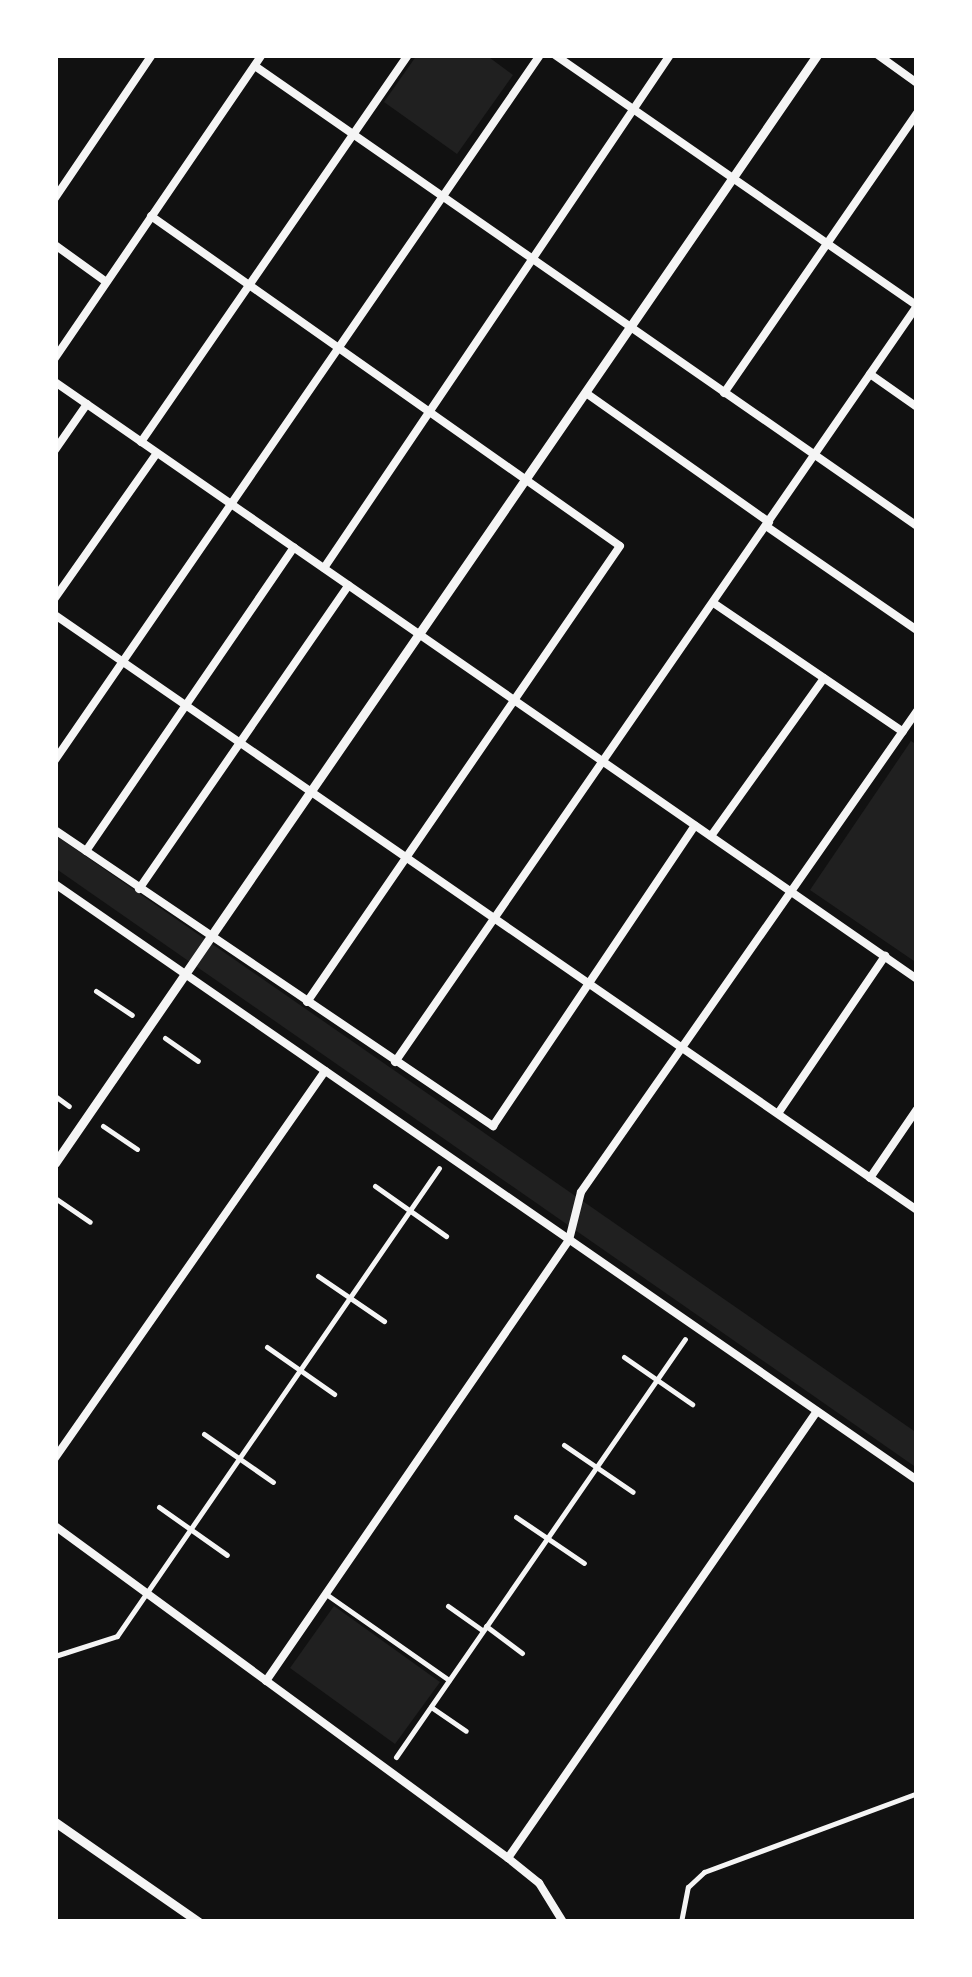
<!DOCTYPE html>
<html>
<head>
<meta charset="utf-8">
<style>
	body { margin:0 }
	#map { position:relative; width:972px; height:1977px; overflow:hidden; background:#111; font-family:Overpass,sans-serif }
	div>[style] { position:absolute }
	[style*='--x'] { left:calc(var(--x)*1px); top:calc(var(--y)*1px); width:calc(var(--w)*1px); rotate:calc(var(--a)*1deg) }
	.green>* { inset:0; background:#202020 }
	.pedestrian>* { height:5px; margin:-2.5px; padding:0 2.5px; transform-origin:2.5px; border-radius:2.5px; background:#f5f5f5 }
	.minor>* { height:8px; margin:-4px; padding:0 4px; transform-origin:4px; border-radius:4px; background:#f5f5f5 }
	.tertiary>* { height:9px; margin:-4.5px; padding:0 4.5px; transform-origin:4.5px; border-radius:4.5px; background:#f5f5f5 }
	span { translate:-50% -50%; white-space:nowrap; text-align:center; line-height:1.15; -webkit-text-stroke:10px #fff; paint-order:stroke }
	.frame { position:absolute; inset:0; border:58px solid #fff; pointer-events:none }
</style>
</head>
<body>
<div id="map">
	<div class="green">
		<div style="clip-path:polygon(417px 55px,486px 55px,513px 75px,457px 154px,384px 102px)"></div>
		<div style="clip-path:polygon(911px 741px,917px 745px,917px 963px,810px 890px)"></div>
		<div style="clip-path:polygon(55px 835px,917px 1433px,917px 1468px,55px 868px)"></div>
		<div style="clip-path:polygon(334px 1606px,440px 1682px,395px 1744px,290px 1668px)"></div>
	</div>
	<div class="pedestrian">
		<div style="--x:96;--y:991;--w:43;--a:33.7"></div>
		<div style="--x:165;--y:1038;--w:40;--a:34.9"></div>
		<div style="--x:55;--y:1096;--w:17;--a:36"></div>
		<div style="--x:103;--y:1126;--w:41;--a:34.1"></div>
		<div style="--x:375;--y:1186;--w:87;--a:35.2"></div>
		<div style="--x:55;--y:1198;--w:42;--a:34.4"></div>
		<div style="--x:318;--y:1276;--w:80;--a:34.3"></div>
		<div style="--x:267;--y:1347;--w:82;--a:35"></div>
		<div style="--x:624;--y:1357;--w:83;--a:34.7"></div>
		<div style="--x:204;--y:1434;--w:84;--a:34.8"></div>
		<div style="--x:564;--y:1445;--w:83;--a:34.3"></div>
		<div style="--x:159;--y:1507;--w:83;--a:35.2"></div>
		<div style="--x:516;--y:1517;--w:82;--a:34.1"></div>
		<div style="--x:326;--y:1594;--w:150;--a:35"></div>
		<div style="--x:448;--y:1606;--w:42;--a:35.2"></div>
		<div style="--x:486;--y:1626;--w:45;--a:36.9"></div>
		<div style="--x:55;--y:1656;--w:65;--a:-17.9"></div>
		<div style="--x:117;--y:1636;--w:568;--a:-55.47"></div>
		<div style="--x:431;--y:1707;--w:42;--a:34.4"></div>
		<div style="--x:396;--y:1757;--w:508;--a:-55.34"></div>
		<div style="--x:681;--y:1922;--w:36;--a:-79"></div>
		<div style="--x:688;--y:1887;--w:22;--a:-43"></div>
		<div style="--x:704;--y:1872;--w:227;--a:-20.3"></div>
	</div>
	<div class="minor">
		<div style="--x:555;--y:55;--w:441;--a:34.7"></div>
		<div style="--x:878;--y:55;--w:48;--a:35.7"></div>
		<div style="--x:255;--y:66;--w:806;--a:34.79"></div>
		<div style="--x:55;--y:198;--w:173;--a:-55.9"></div>
		<div style="--x:151;--y:216;--w:573;--a:35.13"></div>
		<div style="--x:620;--y:546;--w:553;--a:124.47"></div>
		<div style="--x:55;--y:245;--w:62;--a:35.8"></div>
		<div style="--x:55;--y:358;--w:367;--a:-55.7"></div>
		<div style="--x:870;--y:374;--w:57;--a:35.1"></div>
		<div style="--x:55;--y:382;--w:1049;--a:34.71"></div>
		<div style="--x:586;--y:393;--w:224;--a:35.2"></div>
		<div style="--x:724;--y:393;--w:340;--a:-55.4"></div>
		<div style="--x:141;--y:442;--w:470;--a:-55.4"></div>
		<div style="--x:55;--y:450;--w:56;--a:-55.2"></div>
		<div style="--x:766;--y:526;--w:183;--a:34.6"></div>
		<div style="--x:324;--y:568;--w:619;--a:-56"></div>
		<div style="--x:55;--y:598;--w:177;--a:-54.9"></div>
		<div style="--x:715;--y:604;--w:227;--a:34.2"></div>
		<div style="--x:55;--y:615;--w:1047;--a:34.62"></div>
		<div style="--x:55;--y:760;--w:856;--a:-55.47"></div>
		<div style="--x:55;--y:830;--w:529;--a:34.05"></div>
		<div style="--x:493;--y:1126;--w:362;--a:-56.1"></div>
		<div style="--x:711;--y:836;--w:194;--a:-54.4"></div>
		<div style="--x:86;--y:851;--w:368;--a:-55.6"></div>
		<div style="--x:55;--y:884;--w:1048;--a:34.66"></div>
		<div style="--x:139;--y:889;--w:369;--a:-55.4"></div>
		<div style="--x:395;--y:1062;--w:919;--a:-55.38"></div>
		<div style="--x:779;--y:1112;--w:189;--a:-55.8"></div>
		<div style="--x:870;--y:1178;--w:83;--a:-55.7"></div>
		<div style="--x:55;--y:1458;--w:472;--a:-55.1"></div>
		<div style="--x:55;--y:1526;--w:562;--a:36.24"></div>
		<div style="--x:508;--y:1858;--w:40;--a:39"></div>
		<div style="--x:539;--y:1883;--w:46;--a:58.4"></div>
		<div style="--x:266;--y:1681;--w:535;--a:-55.51"></div>
		<div style="--x:569;--y:1240;--w:49;--a:-76"></div>
		<div style="--x:581;--y:1192;--w:587;--a:-55.06"></div>
		<div style="--x:508;--y:1858;--w:543;--a:-55.34"></div>
	</div>
	<div class="tertiary">
		<div style="--x:55;--y:1163;--w:1345;--a:-55.48"></div>
		<div style="--x:55;--y:1822;--w:175;--a:34.8"></div>
	</div>
	<div class="frame"></div>
</div>
</body>
</html>
